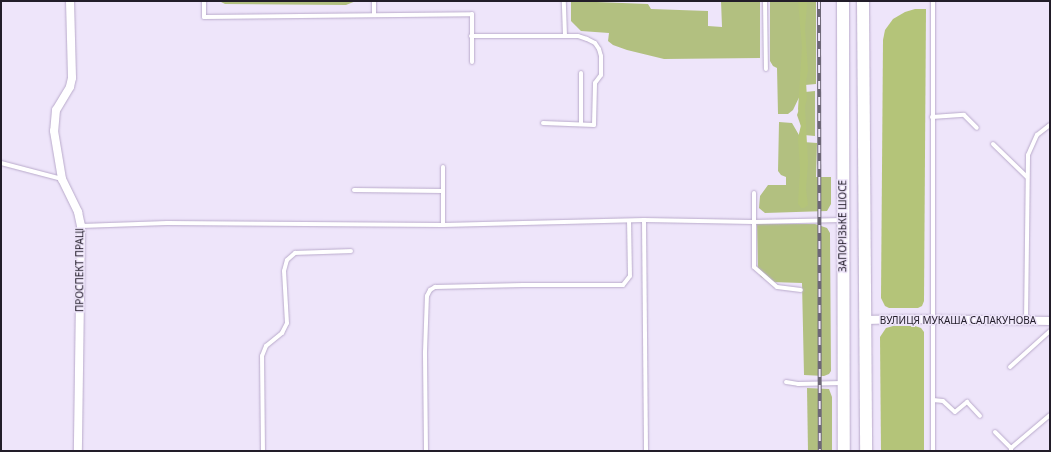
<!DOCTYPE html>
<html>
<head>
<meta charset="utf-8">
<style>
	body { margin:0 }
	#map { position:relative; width:1051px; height:452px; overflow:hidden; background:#eee5fa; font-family:"Noto Sans",sans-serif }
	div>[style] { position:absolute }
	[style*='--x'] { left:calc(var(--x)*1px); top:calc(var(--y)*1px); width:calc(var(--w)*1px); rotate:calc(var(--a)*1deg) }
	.green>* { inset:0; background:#b2c080 }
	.forest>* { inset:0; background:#b4c479 }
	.roads { filter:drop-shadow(0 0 1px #b9aacb) drop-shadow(0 0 1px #b9aacb) }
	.service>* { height:4px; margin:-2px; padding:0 2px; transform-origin:2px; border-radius:2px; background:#fff }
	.minor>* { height:8px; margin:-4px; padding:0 4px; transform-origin:4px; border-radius:4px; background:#fff }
	.primary>* { height:12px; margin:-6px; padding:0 6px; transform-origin:6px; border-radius:6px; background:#fff }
	.rail>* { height:4px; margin-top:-2px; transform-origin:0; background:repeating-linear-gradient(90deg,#eee5fa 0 8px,#6d6776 0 16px); box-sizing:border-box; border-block:1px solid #6d6776 }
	span { translate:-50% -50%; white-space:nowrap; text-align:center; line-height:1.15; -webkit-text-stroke:3px #eee5fa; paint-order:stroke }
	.street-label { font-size:10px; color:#221d29 }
	.frame { position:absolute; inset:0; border:2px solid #221d29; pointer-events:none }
</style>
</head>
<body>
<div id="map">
	<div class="green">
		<div style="clip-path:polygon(219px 1px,356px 1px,346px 5px,225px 4px)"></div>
		<div style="clip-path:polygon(571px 1px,648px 4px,651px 9px,708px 11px,708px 26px,722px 27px,721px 1px,760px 1px,760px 58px,664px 59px,627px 50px,613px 45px,608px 41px,609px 33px,581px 31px,571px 21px)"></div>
		<div style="clip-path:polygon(770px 1px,816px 1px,816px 84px,805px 85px,793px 110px,788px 114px,778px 114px,777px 68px,773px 66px,770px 61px)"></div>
		<div style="clip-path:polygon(815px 91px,815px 136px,804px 135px,797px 115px,805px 92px)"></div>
		<div style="clip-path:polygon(779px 122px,792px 123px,803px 142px,817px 143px,816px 177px,831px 177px,831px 204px,827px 211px,765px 213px,759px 208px,760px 196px,768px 185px,786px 185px,786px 177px,781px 175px,778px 171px)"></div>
		<div style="clip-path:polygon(757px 224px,815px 224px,827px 228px,830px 233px,831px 371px,829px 374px,824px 376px,804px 375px,802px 283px,771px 282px,761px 277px,758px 272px)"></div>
		<div style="clip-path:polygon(807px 388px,829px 389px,832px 397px,832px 451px,808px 451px)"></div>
	</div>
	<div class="forest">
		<div style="clip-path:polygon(798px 1px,807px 1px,807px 6px,805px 29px,808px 70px,806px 81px,807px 99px,805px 107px,808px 163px,806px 189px,808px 205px,804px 208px,801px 208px,798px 204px,800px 169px,798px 138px,801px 125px,798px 109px,802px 47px)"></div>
		<div style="clip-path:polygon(915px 9px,926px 9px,924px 301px,922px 306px,918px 308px,889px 308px,885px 306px,881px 298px,883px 40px,885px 30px,893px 19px,905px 12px)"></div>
		<div style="clip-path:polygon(893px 326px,915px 326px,921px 328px,924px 332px,924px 451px,881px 451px,880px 337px,886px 328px)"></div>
	</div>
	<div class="roads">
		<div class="service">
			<div style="--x:204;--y:1;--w:16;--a:90"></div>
			<div style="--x:204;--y:17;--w:268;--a:-0.6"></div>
			<div style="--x:472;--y:14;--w:48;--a:90"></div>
			<div style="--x:374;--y:1;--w:13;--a:90"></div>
			<div style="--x:765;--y:1;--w:68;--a:89.2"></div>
			<div style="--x:933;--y:1;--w:450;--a:90"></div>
			<div style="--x:471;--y:36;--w:94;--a:0"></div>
			<div style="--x:565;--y:36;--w:35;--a:-92"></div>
			<div style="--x:932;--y:117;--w:32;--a:-4"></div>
			<div style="--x:964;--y:115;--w:18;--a:45"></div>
			<div style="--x:543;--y:123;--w:51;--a:2.2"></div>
			<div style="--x:594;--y:125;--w:42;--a:-88.6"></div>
			<div style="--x:595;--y:83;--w:10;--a:-53"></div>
			<div style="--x:601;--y:75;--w:19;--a:-90"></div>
			<div style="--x:601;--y:56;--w:7;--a:-106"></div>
			<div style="--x:599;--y:49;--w:7;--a:-124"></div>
			<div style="--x:595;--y:43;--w:9;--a:-153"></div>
			<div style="--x:587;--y:39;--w:9;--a:-162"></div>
			<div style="--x:578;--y:36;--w:13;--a:180"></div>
			<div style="--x:581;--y:124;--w:51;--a:-90"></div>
			<div style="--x:993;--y:144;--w:47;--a:44.1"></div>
			<div style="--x:1;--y:163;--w:63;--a:14.7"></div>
			<div style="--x:443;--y:167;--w:58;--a:90"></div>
			<div style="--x:354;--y:190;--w:89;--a:0.6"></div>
			<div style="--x:754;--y:193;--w:74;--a:90"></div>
			<div style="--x:754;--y:267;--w:30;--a:41"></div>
			<div style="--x:777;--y:287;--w:24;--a:7"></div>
			<div style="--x:644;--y:220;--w:231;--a:89.5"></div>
			<div style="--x:81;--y:226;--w:86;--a:-2"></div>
			<div style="--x:167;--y:223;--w:276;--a:0.4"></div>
			<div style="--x:443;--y:225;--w:201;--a:-1.4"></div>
			<div style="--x:644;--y:220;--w:109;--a:1.1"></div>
			<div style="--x:753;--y:222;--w:89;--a:-1.3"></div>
			<div style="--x:1026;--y:321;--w:166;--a:-89.3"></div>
			<div style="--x:1028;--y:155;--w:22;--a:-66"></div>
			<div style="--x:1037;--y:135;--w:16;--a:-38"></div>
			<div style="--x:1010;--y:367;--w:54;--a:-42"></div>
			<div style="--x:786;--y:382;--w:12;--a:9"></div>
			<div style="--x:798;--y:384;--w:44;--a:-1.3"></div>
			<div style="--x:933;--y:400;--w:10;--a:6"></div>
			<div style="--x:943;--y:401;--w:16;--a:43"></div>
			<div style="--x:955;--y:412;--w:16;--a:-40"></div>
			<div style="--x:967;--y:402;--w:19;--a:47"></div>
			<div style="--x:995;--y:432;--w:23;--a:45"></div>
			<div style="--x:1011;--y:448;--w:3;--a:90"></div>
			<div style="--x:1011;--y:448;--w:51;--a:-40.2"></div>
			<div style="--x:263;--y:451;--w:95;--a:-90.6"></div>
			<div style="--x:262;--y:356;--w:11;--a:-68"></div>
			<div style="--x:266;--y:346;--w:21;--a:-39"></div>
			<div style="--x:282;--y:333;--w:11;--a:-63"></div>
			<div style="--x:287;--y:323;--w:52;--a:-93.3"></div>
			<div style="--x:284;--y:271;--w:11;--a:-75"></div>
			<div style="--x:287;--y:260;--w:11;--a:-41"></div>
			<div style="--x:295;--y:253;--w:56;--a:-2"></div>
			<div style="--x:426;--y:451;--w:99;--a:-90.6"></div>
			<div style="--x:425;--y:352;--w:56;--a:-88"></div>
			<div style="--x:427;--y:296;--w:7;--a:-63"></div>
			<div style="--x:430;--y:290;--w:6;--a:-31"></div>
			<div style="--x:435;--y:287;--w:88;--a:-1.3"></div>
			<div style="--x:523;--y:285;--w:100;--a:0"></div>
			<div style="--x:623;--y:285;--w:11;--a:-52"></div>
			<div style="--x:630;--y:276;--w:55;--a:-91"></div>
		</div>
		<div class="minor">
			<div style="--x:70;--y:1;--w:77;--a:88.5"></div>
			<div style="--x:72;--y:78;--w:9;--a:103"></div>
			<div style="--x:70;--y:87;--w:27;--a:121"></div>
			<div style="--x:56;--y:110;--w:21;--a:95"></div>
			<div style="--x:54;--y:131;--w:49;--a:80.5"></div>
			<div style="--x:62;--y:179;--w:37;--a:64"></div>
			<div style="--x:78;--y:212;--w:14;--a:78"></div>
			<div style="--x:81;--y:226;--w:225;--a:90.8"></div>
			<div style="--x:865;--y:320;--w:45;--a:-1.3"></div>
			<div style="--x:910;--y:319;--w:140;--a:0.8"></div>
		</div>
		<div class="primary">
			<div style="--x:843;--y:1;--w:450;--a:89.9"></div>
			<div style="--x:863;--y:1;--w:450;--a:89.6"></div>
		</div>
	</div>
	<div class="rail">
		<div style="--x:819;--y:1;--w:450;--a:89.9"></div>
	</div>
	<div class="street-label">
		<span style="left:843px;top:226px;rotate:-90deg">ЗАПОРІЗЬКЕ ШОСЕ</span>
		<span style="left:80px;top:270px;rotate:-90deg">ПРОСПЕКТ ПРАЦІ</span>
		<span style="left:958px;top:321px">ВУЛИЦЯ МУКАША САЛАКУНОВА</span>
	</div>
	<div class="frame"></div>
</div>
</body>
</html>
